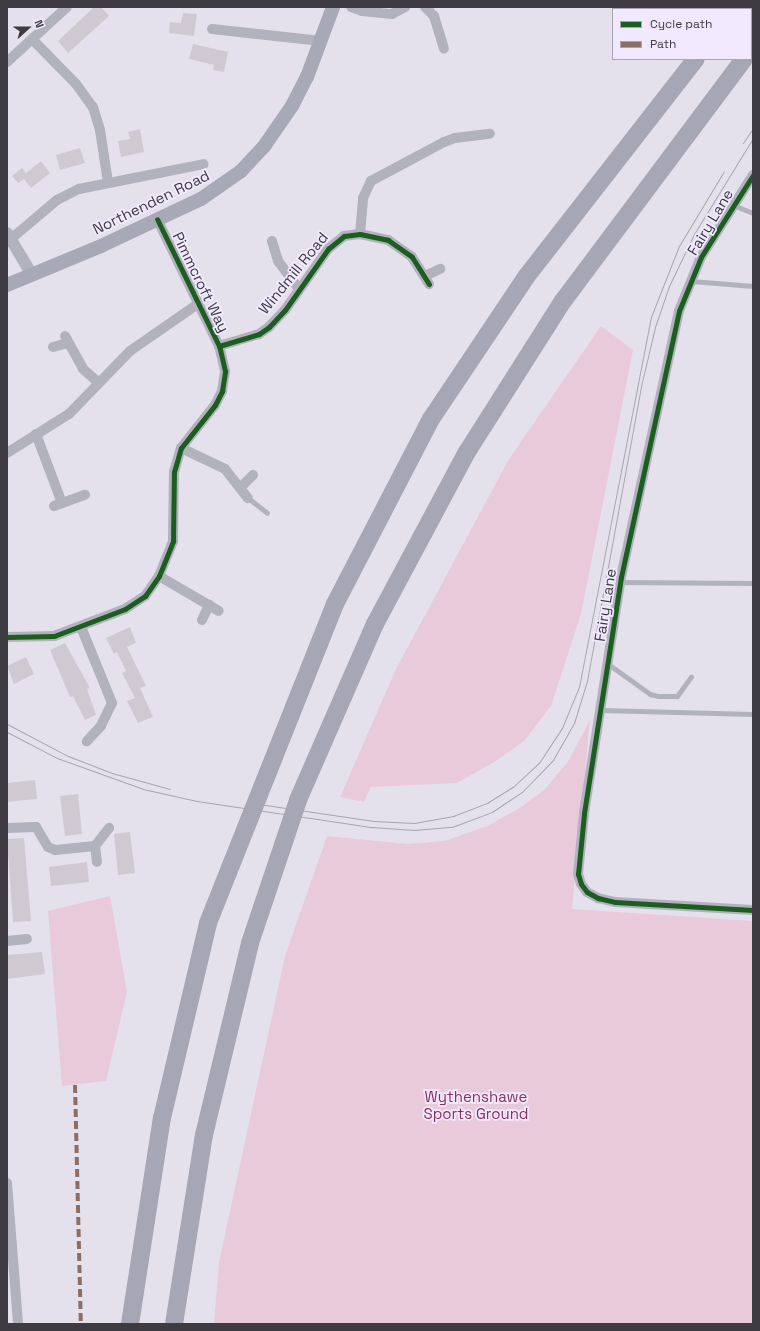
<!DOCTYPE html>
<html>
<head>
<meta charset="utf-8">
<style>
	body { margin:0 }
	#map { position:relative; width:760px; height:1331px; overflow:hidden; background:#e5e1ec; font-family:"Space Grotesk",sans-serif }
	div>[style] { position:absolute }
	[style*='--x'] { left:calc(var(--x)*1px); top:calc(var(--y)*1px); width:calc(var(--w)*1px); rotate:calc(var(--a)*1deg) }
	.green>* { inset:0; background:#e8cadb }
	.building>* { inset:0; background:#cfcad2 }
	.service>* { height:5px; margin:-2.5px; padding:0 2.5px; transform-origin:2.5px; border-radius:2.5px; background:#b1b2bd }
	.minor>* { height:10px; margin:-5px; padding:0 5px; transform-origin:5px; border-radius:5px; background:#b1b2bd }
	.tertiary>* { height:12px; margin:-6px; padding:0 6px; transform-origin:6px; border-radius:6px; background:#b1b2bd }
	.secondary>* { height:14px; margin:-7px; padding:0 7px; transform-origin:7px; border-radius:7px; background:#a8a9b6 }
	.motorway>* { height:18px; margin:-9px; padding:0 9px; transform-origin:9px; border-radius:9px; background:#a7a6b5 }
	.tram>* { height:1px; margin:-0.5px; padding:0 0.5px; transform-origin:0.5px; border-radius:0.5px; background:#a6a6af }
	.quiet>* { height:4px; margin-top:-2px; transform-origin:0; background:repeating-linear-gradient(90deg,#8d6e63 0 8px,transparent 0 12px) }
	.cycleway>* { height:5px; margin:-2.5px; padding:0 2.5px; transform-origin:2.5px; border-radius:2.5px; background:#1b5e20 }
	span { translate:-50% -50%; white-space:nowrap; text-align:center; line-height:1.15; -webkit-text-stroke:3.5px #f1eafe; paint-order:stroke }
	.street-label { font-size:15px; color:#3e3b43 }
	.park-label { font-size:15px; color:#8c2f60 }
	.frame { position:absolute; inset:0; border:8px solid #3e3b43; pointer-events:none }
	.legend { position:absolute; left:612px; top:8px; width:140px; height:52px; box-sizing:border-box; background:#f1eafe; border:1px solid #a9a4b3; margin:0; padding:5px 7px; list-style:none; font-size:12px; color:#3e3b43 }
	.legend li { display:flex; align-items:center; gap:8px; height:20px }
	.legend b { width:20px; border:1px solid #a9a4b3 }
	.north { position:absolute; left:8px; top:8px; width:40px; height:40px; -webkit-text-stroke:3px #f1eafe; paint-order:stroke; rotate:69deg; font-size:11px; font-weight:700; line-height:16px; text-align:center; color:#3e3b43 }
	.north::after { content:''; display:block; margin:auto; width:14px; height:18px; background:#3e3b43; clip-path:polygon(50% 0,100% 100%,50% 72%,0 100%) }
</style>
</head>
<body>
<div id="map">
	<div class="green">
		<div style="clip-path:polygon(601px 326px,633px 350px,581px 614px,551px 706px,524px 741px,496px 761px,457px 783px,371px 787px,364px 802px,340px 797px,396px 669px,509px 459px)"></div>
		<div style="clip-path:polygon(590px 720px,572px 909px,753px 921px,753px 1324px,214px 1324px,219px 1262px,285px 956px,327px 836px,407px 844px,445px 841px,487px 826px,520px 808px,544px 790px,567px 763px)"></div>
		<div style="clip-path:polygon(110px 896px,127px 992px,106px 1081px,62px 1086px,48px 911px)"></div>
	</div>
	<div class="building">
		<div style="clip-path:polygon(94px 7px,101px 7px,109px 16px,68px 53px,58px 41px)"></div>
		<div style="clip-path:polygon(183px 13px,197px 14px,194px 36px,169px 33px,170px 22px,181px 23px)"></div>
		<div style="clip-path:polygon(193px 44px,228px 52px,224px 72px,213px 70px,214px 65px,189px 59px)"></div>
		<div style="clip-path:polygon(140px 129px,144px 152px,121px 157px,118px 141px,130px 139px,128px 132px)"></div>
		<div style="clip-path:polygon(80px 148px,85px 163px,60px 170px,56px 155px)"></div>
		<div style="clip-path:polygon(41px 161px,50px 173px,31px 188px,24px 179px,18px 183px,12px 176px,22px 168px,26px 173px)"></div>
		<div style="clip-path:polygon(130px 627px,136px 643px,127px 647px,146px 686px,140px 688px,153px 717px,138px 723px,127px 701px,135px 698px,122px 673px,126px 671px,117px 652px,114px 654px,106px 638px)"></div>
		<div style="clip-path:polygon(65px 643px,90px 688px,87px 689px,96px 715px,85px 720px,73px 696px,70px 697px,50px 650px)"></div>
		<div style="clip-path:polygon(26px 657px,34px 674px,14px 684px,7px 666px)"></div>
		<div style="clip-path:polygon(35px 780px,37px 799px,7px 802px,7px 783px)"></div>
		<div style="clip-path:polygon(78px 794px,82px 834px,65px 836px,60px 796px)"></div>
		<div style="clip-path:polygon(130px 832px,135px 873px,118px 875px,114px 834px)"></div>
		<div style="clip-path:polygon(24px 838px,31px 921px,13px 922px,7px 839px)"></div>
		<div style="clip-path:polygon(87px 862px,89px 882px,51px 886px,49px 867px)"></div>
		<div style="clip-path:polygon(42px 952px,45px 974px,7px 979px,7px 955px)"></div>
	</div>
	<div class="service">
		<div style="--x:733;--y:205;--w:22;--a:22"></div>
		<div style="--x:691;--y:281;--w:62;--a:4.6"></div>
		<div style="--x:248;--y:498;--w:24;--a:38"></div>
		<div style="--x:620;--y:582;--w:133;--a:0.4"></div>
		<div style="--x:608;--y:664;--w:52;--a:35.5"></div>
		<div style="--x:650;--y:694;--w:8;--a:14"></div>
		<div style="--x:658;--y:696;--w:19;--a:0"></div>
		<div style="--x:677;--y:696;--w:24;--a:-54"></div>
		<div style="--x:601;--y:710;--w:152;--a:1.5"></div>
	</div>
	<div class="minor">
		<div style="--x:351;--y:7;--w:12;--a:20"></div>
		<div style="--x:362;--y:11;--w:30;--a:6"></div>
		<div style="--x:392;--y:14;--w:15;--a:-28"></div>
		<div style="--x:425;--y:7;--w:13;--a:45"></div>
		<div style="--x:434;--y:16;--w:34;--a:73"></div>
		<div style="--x:212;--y:29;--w:110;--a:6.3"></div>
		<div style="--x:32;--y:39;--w:63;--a:45.6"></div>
		<div style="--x:76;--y:84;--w:29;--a:54"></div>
		<div style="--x:93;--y:107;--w:24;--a:73"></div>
		<div style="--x:100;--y:130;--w:53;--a:81.3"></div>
		<div style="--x:7;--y:62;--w:81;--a:-42.5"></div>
		<div style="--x:753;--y:175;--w:97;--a:122.4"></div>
		<div style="--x:701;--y:257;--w:58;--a:112.2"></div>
		<div style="--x:679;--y:311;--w:272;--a:102.3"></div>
		<div style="--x:621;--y:577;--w:240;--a:98.9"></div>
		<div style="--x:584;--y:814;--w:60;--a:95.7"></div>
		<div style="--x:578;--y:874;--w:10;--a:73"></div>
		<div style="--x:581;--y:884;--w:10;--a:53"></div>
		<div style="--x:587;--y:892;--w:13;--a:29"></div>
		<div style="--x:598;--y:898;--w:17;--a:13"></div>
		<div style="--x:615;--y:902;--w:138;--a:3.3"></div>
		<div style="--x:360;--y:234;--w:36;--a:-85"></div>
		<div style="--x:363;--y:198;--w:19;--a:-65"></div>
		<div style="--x:371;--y:181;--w:83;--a:-28.1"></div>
		<div style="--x:444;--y:142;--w:12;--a:-20"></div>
		<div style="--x:455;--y:138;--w:35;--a:-7"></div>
		<div style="--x:12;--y:238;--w:59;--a:-40.2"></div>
		<div style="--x:57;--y:200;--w:25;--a:-27"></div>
		<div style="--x:79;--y:189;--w:127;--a:-11.3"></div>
		<div style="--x:272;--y:241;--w:21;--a:73"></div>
		<div style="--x:278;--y:261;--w:35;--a:53"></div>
		<div style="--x:425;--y:276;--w:17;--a:-25"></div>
		<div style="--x:65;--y:336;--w:38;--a:61"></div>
		<div style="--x:83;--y:369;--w:20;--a:41"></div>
		<div style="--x:219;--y:346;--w:42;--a:-16.7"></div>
		<div style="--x:259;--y:334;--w:12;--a:-35"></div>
		<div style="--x:269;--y:327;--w:23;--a:-47"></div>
		<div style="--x:285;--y:310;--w:75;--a:-54.8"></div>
		<div style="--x:328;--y:249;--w:21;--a:-39"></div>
		<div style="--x:344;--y:236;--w:16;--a:-7"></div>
		<div style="--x:360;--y:234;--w:29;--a:12"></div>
		<div style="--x:388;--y:240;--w:29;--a:35"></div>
		<div style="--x:412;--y:257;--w:32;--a:58"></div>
		<div style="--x:53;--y:347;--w:16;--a:-15"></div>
		<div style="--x:36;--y:434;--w:74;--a:69.4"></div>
		<div style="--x:181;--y:448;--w:49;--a:25.5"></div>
		<div style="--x:225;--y:469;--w:37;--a:52"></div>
		<div style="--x:7;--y:453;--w:73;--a:-32.2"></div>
		<div style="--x:69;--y:414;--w:88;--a:-45.9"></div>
		<div style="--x:130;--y:351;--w:84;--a:-34.8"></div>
		<div style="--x:241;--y:487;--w:17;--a:-45"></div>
		<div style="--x:54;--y:506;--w:33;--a:-20"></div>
		<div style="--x:159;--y:576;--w:69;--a:30.3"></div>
		<div style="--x:202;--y:620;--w:17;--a:-65"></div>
		<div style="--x:81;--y:627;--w:82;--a:67.8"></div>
		<div style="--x:112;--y:703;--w:25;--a:116"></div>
		<div style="--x:101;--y:726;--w:21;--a:133"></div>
		<div style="--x:7;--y:637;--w:47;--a:-1.2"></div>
		<div style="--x:54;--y:636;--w:76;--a:-20.8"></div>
		<div style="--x:125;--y:609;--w:24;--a:-33"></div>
		<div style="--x:145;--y:596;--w:24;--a:-55"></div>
		<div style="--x:159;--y:576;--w:38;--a:-68"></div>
		<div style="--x:173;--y:541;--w:69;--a:-89.2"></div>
		<div style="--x:174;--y:472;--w:25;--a:-74"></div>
		<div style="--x:181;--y:448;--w:55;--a:-51.7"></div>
		<div style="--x:215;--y:405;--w:16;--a:-63"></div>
		<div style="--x:222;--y:391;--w:20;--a:-81"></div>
		<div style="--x:225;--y:371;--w:26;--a:-103"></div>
		<div style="--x:219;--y:346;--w:141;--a:-116"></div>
		<div style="--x:7;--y:828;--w:29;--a:-2"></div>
		<div style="--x:36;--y:827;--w:23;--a:59"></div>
		<div style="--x:48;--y:847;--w:8;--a:23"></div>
		<div style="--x:55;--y:850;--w:40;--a:-5.7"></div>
		<div style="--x:95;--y:846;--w:23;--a:-52"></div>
		<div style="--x:95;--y:846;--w:16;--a:83"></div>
		<div style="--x:7;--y:941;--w:20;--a:-6"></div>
		<div style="--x:7;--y:1183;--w:141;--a:85.5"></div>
	</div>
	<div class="tertiary">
		<div style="--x:7;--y:233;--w:47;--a:59"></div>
	</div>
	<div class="secondary">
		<div style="--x:7;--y:285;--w:102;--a:-22.5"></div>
		<div style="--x:101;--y:246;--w:110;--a:-25.2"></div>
		<div style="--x:201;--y:199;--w:49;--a:-35"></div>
		<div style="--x:241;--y:171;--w:35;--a:-47"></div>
		<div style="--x:265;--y:145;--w:47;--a:-55.3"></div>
		<div style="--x:292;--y:106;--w:33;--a:-63"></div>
		<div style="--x:307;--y:77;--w:75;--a:-69.6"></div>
	</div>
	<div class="motorway">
		<div style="--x:737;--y:9;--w:2;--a:-63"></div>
		<div style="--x:130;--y:1324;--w:208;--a:-81.2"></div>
		<div style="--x:162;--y:1118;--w:200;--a:-76.7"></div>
		<div style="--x:208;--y:923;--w:343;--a:-68.3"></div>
		<div style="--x:335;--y:604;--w:208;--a:-62.6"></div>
		<div style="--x:431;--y:419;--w:171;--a:-56.2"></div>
		<div style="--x:526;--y:277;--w:276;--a:-52.1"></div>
		<div style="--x:174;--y:1324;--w:191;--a:-81"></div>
		<div style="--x:204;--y:1135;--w:197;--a:-76.5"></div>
		<div style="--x:250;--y:943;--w:151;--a:-71.4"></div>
		<div style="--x:298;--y:800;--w:192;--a:-66.4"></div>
		<div style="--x:375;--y:624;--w:195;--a:-61.9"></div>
		<div style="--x:467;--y:452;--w:179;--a:-57.6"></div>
		<div style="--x:563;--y:301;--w:302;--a:-53.2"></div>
	</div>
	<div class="tram">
		<div style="--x:743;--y:143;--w:18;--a:-56"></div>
		<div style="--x:7;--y:724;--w:69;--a:27.7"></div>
		<div style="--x:68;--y:756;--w:47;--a:21.1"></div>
		<div style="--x:112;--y:773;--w:60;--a:15.4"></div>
		<div style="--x:7;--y:732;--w:56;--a:27.5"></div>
		<div style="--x:57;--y:758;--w:91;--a:19.8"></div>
		<div style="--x:143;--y:789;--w:55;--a:12.5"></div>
		<div style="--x:197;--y:801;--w:177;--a:8.5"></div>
		<div style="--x:372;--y:827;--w:42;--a:4.1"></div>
		<div style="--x:414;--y:830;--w:38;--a:-5"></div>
		<div style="--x:452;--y:827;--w:43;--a:-20.6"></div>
		<div style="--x:492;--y:812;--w:37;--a:-34"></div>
		<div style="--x:523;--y:791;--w:43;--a:-45.9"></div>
		<div style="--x:553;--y:760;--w:43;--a:-60.4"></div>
		<div style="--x:574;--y:723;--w:44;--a:-72.8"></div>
		<div style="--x:587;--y:681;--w:304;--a:-79.6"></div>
		<div style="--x:642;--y:382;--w:57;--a:-76.7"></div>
		<div style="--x:655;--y:327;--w:43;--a:-71.1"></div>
		<div style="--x:669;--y:286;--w:58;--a:-64.3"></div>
		<div style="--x:694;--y:234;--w:113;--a:-58.4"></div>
		<div style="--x:252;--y:803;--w:123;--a:8.4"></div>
		<div style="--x:374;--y:821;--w:40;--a:2.9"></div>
		<div style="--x:414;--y:823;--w:40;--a:-10"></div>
		<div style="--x:453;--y:816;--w:36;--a:-21"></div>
		<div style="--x:487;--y:803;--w:32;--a:-32"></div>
		<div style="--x:514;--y:786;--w:34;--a:-43"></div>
		<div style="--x:539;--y:763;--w:42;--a:-56.7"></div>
		<div style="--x:562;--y:728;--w:44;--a:-67.5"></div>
		<div style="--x:579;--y:687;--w:377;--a:-79"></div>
		<div style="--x:651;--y:317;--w:76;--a:-68.5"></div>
		<div style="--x:679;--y:246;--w:87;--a:-59"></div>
	</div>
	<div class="quiet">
		<div style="--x:75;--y:1085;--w:239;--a:88.6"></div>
	</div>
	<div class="cycleway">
		<div style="--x:753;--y:175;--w:97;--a:122.4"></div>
		<div style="--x:701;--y:257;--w:58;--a:112.2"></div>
		<div style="--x:679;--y:311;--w:272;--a:102.3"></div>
		<div style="--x:621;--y:577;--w:240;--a:98.9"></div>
		<div style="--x:584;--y:814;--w:60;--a:95.7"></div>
		<div style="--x:578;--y:874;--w:10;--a:73"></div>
		<div style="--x:581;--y:884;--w:10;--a:53"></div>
		<div style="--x:587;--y:892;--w:13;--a:29"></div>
		<div style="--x:598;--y:898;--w:17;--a:13"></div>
		<div style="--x:615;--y:902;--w:138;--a:3.3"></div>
		<div style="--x:219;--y:346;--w:42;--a:-16.7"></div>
		<div style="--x:259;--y:334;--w:12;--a:-35"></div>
		<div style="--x:269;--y:327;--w:23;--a:-47"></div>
		<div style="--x:285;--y:310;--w:75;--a:-54.8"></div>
		<div style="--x:328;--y:249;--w:21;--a:-39"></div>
		<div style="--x:344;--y:236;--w:16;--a:-7"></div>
		<div style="--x:360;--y:234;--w:29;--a:12"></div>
		<div style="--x:388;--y:240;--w:29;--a:35"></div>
		<div style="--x:412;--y:257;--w:32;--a:58"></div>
		<div style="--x:7;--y:637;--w:47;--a:-1.2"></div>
		<div style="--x:54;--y:636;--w:76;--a:-20.8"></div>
		<div style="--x:125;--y:609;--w:24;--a:-33"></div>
		<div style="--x:145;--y:596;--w:24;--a:-55"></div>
		<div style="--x:159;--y:576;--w:38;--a:-68"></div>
		<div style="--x:173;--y:541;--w:69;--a:-89.2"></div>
		<div style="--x:174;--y:472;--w:25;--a:-74"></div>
		<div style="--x:181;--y:448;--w:55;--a:-51.7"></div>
		<div style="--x:215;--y:405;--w:16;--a:-63"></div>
		<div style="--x:222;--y:391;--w:20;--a:-81"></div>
		<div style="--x:225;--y:371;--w:26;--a:-103"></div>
		<div style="--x:219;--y:346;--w:141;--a:-116"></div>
	</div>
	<div class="street-label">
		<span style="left:151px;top:202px;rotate:-26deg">Northenden Road</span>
		<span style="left:710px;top:222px;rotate:-59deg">Fairy Lane</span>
		<span style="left:293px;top:273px;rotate:-51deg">Windmill Road</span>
		<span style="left:201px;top:282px;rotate:64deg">Pimmcroft Way</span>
		<span style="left:605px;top:605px;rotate:-81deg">Fairy Lane</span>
	</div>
	<div class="park-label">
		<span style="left:476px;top:1105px">Wythenshawe<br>Sports Ground</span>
	</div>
	<div class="frame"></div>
	<ul class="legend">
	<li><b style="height:5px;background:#1b5e20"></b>Cycle path</li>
	<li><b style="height:5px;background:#8d6e63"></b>Path</li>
	</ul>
	<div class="north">N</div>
</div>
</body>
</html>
